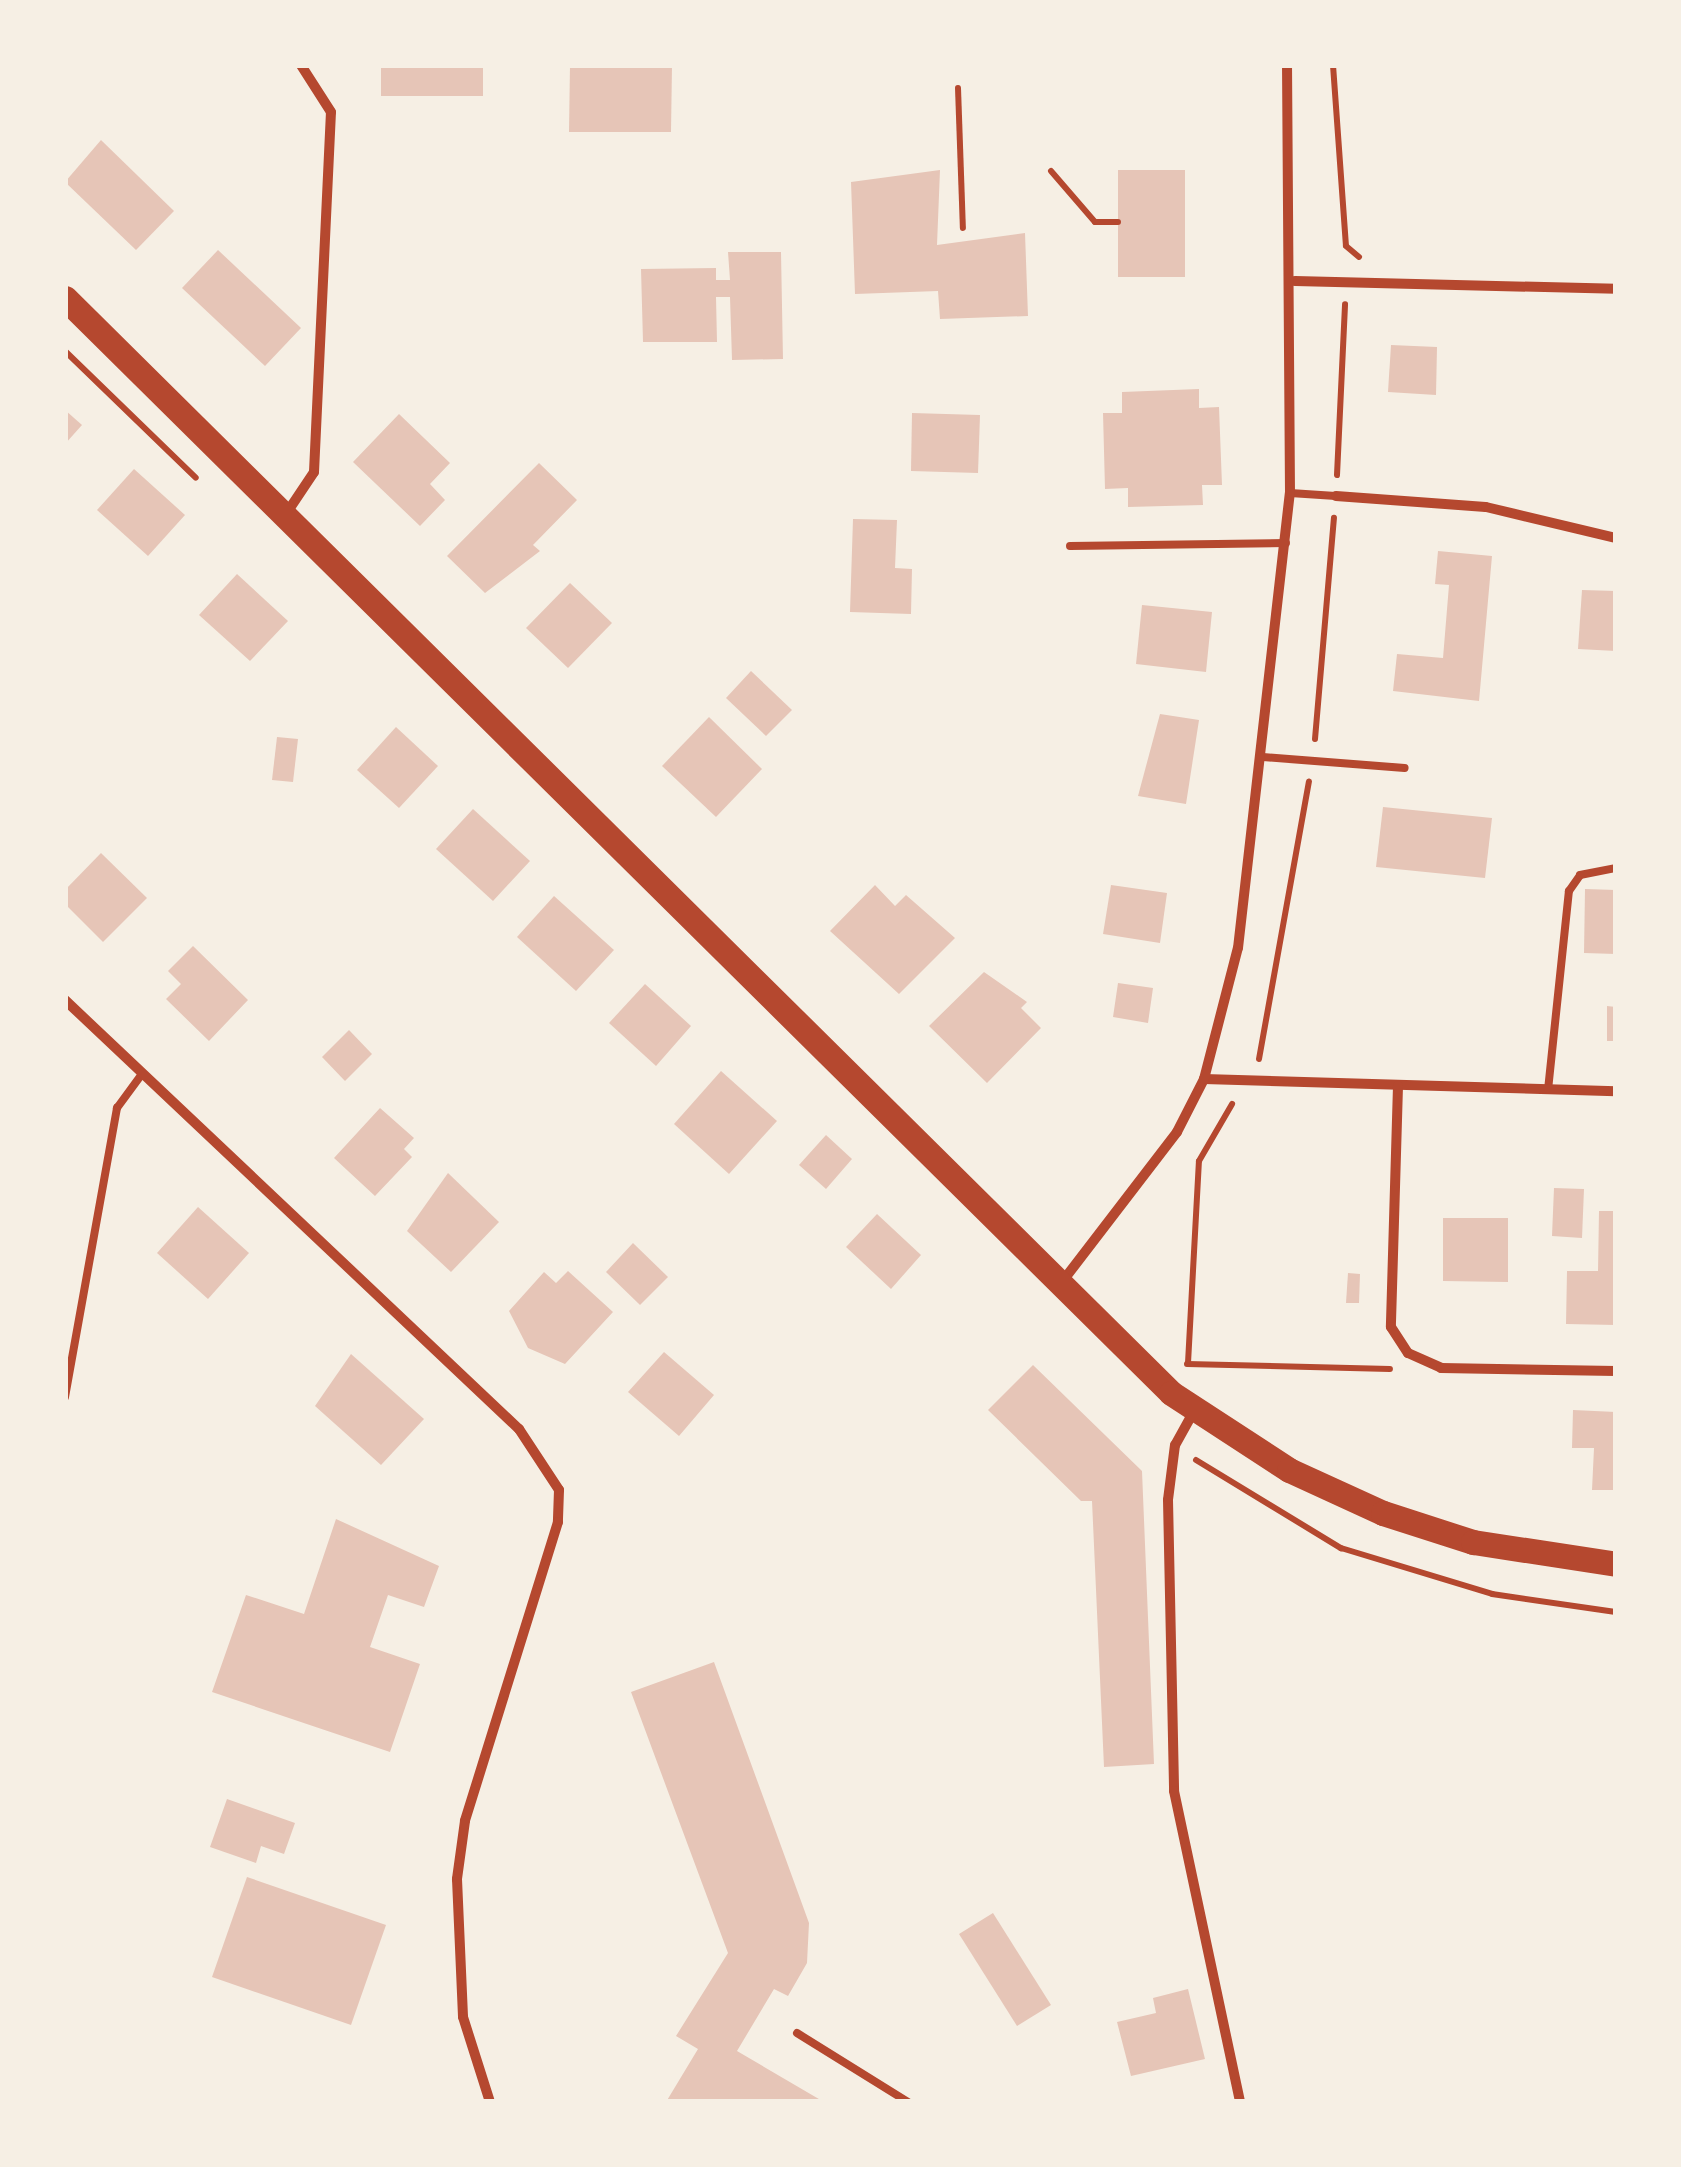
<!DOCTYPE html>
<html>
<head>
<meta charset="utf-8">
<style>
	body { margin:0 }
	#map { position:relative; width:1681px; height:2167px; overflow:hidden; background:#f6efe4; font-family:"Source Sans 3",sans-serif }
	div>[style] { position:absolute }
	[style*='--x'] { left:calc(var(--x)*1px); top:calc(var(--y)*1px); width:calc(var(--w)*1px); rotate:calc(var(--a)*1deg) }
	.building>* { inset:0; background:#e6c5b7 }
	.path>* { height:6px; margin:-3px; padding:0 3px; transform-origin:3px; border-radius:3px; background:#b5482f }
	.service>* { height:8px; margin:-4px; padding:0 4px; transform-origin:4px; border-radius:4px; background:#b5482f }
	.minor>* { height:10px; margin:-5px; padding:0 5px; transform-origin:5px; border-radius:5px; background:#b5482f }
	.primary>* { height:25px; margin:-12.5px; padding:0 12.5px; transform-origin:12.5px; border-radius:12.5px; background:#b5482f }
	span { translate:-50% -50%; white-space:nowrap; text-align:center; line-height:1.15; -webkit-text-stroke:8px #f6efe4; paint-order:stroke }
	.frame { position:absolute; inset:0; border:68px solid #f6efe4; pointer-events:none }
</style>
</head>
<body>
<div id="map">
	<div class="building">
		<div style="clip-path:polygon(381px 65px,483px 65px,483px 96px,381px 96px)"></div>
		<div style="clip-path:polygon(570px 65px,672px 65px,671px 132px,569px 132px)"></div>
		<div style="clip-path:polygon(101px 140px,174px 211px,136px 250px,65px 182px)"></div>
		<div style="clip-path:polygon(940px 170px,937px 245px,1025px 233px,1028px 316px,940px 319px,938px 291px,855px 294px,851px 182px)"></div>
		<div style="clip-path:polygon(1118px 170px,1185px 170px,1185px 277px,1118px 277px)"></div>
		<div style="clip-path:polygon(218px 250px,301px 328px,265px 366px,182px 288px)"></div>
		<div style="clip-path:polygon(728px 252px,781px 252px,783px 359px,732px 360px,730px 297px,716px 297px,717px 342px,643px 342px,641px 269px,716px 268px,716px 280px,730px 280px)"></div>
		<div style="clip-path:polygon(1391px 345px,1437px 347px,1436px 395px,1388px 392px)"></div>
		<div style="clip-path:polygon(1199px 389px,1199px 408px,1219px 407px,1222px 485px,1202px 485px,1203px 505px,1128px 507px,1128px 488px,1105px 489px,1103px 413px,1122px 413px,1122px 392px)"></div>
		<div style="clip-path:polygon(65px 410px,82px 425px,65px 444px)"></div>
		<div style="clip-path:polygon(912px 413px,980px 415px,978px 473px,911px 471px)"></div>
		<div style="clip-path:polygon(399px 414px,450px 463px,430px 484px,445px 500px,420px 526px,353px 462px)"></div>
		<div style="clip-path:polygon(539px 463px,577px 500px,533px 545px,540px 551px,485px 593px,447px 556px)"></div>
		<div style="clip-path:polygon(134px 469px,185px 515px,148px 556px,97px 510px)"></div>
		<div style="clip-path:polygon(853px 519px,897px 520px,895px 568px,912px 569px,911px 614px,850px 612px)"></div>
		<div style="clip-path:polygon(1438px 551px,1492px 556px,1479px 701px,1393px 691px,1397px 654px,1443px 658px,1449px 585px,1435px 584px)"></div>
		<div style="clip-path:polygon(237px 574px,288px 621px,250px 661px,199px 615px)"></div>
		<div style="clip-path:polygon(570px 583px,612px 623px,568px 668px,526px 628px)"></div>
		<div style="clip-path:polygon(1582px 590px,1616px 591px,1616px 651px,1578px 649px)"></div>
		<div style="clip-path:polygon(1142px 605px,1212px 612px,1206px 672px,1136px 664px)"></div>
		<div style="clip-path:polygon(751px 671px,792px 710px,766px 736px,726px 698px)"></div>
		<div style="clip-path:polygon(1160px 714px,1199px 720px,1186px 804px,1138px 796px)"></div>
		<div style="clip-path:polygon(709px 717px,762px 769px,716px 817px,662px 766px)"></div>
		<div style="clip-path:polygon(396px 727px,438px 766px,399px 808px,357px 770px)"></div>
		<div style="clip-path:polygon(277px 737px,298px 739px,293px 782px,272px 780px)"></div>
		<div style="clip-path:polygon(1383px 807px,1492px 818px,1485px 878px,1376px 867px)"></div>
		<div style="clip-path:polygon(473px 809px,530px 861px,493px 901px,436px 849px)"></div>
		<div style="clip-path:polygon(101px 853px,147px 898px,103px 942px,65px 904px,65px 890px)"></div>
		<div style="clip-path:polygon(875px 885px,895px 906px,906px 895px,955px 938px,899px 994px,830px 931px)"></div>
		<div style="clip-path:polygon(1111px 885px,1167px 893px,1160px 943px,1103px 934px)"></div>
		<div style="clip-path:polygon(1585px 889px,1616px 890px,1616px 954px,1584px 953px)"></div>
		<div style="clip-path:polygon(554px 896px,614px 950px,576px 991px,517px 937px)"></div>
		<div style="clip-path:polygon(193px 946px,248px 1000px,209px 1041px,166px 999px,181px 984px,168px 971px)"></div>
		<div style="clip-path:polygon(984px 972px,1027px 1002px,1021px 1008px,1041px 1028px,987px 1083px,929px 1026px)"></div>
		<div style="clip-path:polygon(1118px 983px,1153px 988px,1148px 1023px,1113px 1017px)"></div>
		<div style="clip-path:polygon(645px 984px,691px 1026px,656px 1066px,609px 1023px)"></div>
		<div style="clip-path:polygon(1607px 1006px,1616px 1007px,1616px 1041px,1607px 1041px)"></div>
		<div style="clip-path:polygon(349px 1030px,372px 1054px,345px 1081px,322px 1057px)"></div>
		<div style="clip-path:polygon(721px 1071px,777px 1121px,729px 1174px,674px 1124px)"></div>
		<div style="clip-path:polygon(380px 1108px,414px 1138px,404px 1149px,412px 1157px,375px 1196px,334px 1158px)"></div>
		<div style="clip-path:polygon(826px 1135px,852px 1159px,826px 1189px,799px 1165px)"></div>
		<div style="clip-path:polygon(448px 1173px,499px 1222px,451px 1272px,407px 1231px)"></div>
		<div style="clip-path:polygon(1554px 1188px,1584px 1189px,1582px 1238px,1552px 1236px)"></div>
		<div style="clip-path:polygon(198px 1207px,249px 1253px,208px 1299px,157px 1253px)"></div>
		<div style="clip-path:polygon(1599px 1211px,1616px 1211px,1616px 1325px,1566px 1324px,1567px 1271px,1598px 1271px)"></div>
		<div style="clip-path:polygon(877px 1214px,921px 1255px,891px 1289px,846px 1247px)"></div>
		<div style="clip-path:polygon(1443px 1218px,1508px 1218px,1508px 1282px,1443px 1281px)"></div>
		<div style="clip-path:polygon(633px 1243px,668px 1277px,640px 1305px,606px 1272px)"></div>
		<div style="clip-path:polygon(568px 1271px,613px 1312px,565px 1364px,528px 1348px,509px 1311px,544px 1272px,556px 1283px)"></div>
		<div style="clip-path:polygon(1348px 1273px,1360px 1274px,1359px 1303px,1346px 1303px)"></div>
		<div style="clip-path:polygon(664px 1352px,714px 1395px,679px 1436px,628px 1392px)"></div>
		<div style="clip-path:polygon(351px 1354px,424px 1419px,381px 1465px,315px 1406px)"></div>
		<div style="clip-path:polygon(1033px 1365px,1142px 1471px,1154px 1764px,1104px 1767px,1092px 1501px,1081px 1501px,988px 1410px)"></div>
		<div style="clip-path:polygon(1573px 1410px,1616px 1412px,1616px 1490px,1592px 1490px,1594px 1448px,1572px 1448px)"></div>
		<div style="clip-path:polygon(336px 1519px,439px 1566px,424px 1607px,388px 1595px,370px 1647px,420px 1664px,390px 1752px,212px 1692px,246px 1595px,304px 1614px)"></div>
		<div style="clip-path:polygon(714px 1662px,809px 1923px,807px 1963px,788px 1996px,774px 1989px,737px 2051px,824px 2102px,666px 2102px,698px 2049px,676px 2036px,728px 1953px,631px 1692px)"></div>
		<div style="clip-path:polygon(227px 1799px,295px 1823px,284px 1854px,261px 1846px,256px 1863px,210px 1847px)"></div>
		<div style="clip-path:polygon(247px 1877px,386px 1925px,351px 2025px,212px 1977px)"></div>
		<div style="clip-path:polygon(993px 1913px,1051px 2005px,1017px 2026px,959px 1934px)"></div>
		<div style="clip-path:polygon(1188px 1989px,1205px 2059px,1131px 2076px,1117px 2022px,1156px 2013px,1153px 1998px)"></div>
	</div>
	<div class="path">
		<div style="--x:1333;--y:65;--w:181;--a:85.9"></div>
		<div style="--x:1346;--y:246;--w:17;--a:40"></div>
		<div style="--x:958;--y:88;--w:140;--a:88"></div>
		<div style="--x:1051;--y:171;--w:67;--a:49.2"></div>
		<div style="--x:1095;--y:222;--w:23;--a:0"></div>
		<div style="--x:65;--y:351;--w:182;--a:44.1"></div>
		<div style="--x:1337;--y:475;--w:171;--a:-87.3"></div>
		<div style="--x:1315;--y:739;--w:222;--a:-85.1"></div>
		<div style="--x:1259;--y:1059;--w:282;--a:-79.8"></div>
		<div style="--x:1188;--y:1363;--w:202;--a:-86.9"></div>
		<div style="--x:1199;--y:1161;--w:66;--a:-59.9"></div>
		<div style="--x:1187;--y:1364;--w:203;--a:1.4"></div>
		<div style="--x:1196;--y:1460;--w:170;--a:31.3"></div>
		<div style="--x:1341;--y:1548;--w:158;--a:16.9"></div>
		<div style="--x:1492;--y:1594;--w:125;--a:8.3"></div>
	</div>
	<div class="service">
		<div style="--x:1290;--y:493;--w:46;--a:3.7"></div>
		<div style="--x:1070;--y:546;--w:216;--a:-0.8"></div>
		<div style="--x:1263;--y:757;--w:142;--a:4.4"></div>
		<div style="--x:1548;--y:1090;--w:200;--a:-84"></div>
		<div style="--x:1569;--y:891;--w:19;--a:-55"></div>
		<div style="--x:1580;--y:875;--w:37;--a:-11"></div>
		<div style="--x:65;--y:1397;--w:294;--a:-79.8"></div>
		<div style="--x:117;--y:1108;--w:42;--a:-53.7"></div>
		<div style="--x:797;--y:2033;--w:131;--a:31.9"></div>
	</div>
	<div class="minor">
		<div style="--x:1295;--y:281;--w:321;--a:1.4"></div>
		<div style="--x:1336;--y:496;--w:150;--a:4.2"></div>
		<div style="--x:1486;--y:507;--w:134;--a:13.4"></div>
		<div style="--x:286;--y:514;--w:50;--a:-56.3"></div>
		<div style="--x:314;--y:472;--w:360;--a:-87.3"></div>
		<div style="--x:331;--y:112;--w:56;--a:-122.6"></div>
		<div style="--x:65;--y:1000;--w:625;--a:43.38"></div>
		<div style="--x:519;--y:1429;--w:73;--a:56.7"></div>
		<div style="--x:559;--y:1490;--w:32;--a:92"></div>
		<div style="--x:558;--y:1522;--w:313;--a:107.3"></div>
		<div style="--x:465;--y:1821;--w:59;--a:97.9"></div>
		<div style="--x:457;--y:1879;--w:138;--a:87.5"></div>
		<div style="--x:463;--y:2017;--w:89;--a:72.4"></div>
		<div style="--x:1204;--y:1079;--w:412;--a:1.7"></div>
		<div style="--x:1398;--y:1086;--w:241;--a:91.7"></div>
		<div style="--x:1391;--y:1327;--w:31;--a:57"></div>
		<div style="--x:1408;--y:1353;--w:36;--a:24"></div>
		<div style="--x:1441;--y:1368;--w:175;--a:1"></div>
		<div style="--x:1062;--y:1282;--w:189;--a:-52.5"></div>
		<div style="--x:1177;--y:1132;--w:59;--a:-63"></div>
		<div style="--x:1204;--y:1079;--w:135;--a:-75.5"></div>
		<div style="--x:1238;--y:948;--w:458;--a:-83.5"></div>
		<div style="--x:1290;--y:493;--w:428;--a:-90.4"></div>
		<div style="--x:1194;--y:1411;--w:39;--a:119"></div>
		<div style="--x:1175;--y:1445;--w:55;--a:97.3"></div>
		<div style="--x:1168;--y:1500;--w:291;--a:88.8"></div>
		<div style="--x:1174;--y:1791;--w:318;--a:78"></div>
	</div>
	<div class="primary">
		<div style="--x:65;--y:298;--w:1556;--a:44.71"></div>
		<div style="--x:1171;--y:1393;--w:141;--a:33.1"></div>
		<div style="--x:1289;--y:1470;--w:103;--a:24.6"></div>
		<div style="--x:1383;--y:1513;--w:95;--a:17.9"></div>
		<div style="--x:1473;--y:1542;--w:145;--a:8.7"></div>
	</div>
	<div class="frame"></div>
</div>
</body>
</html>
